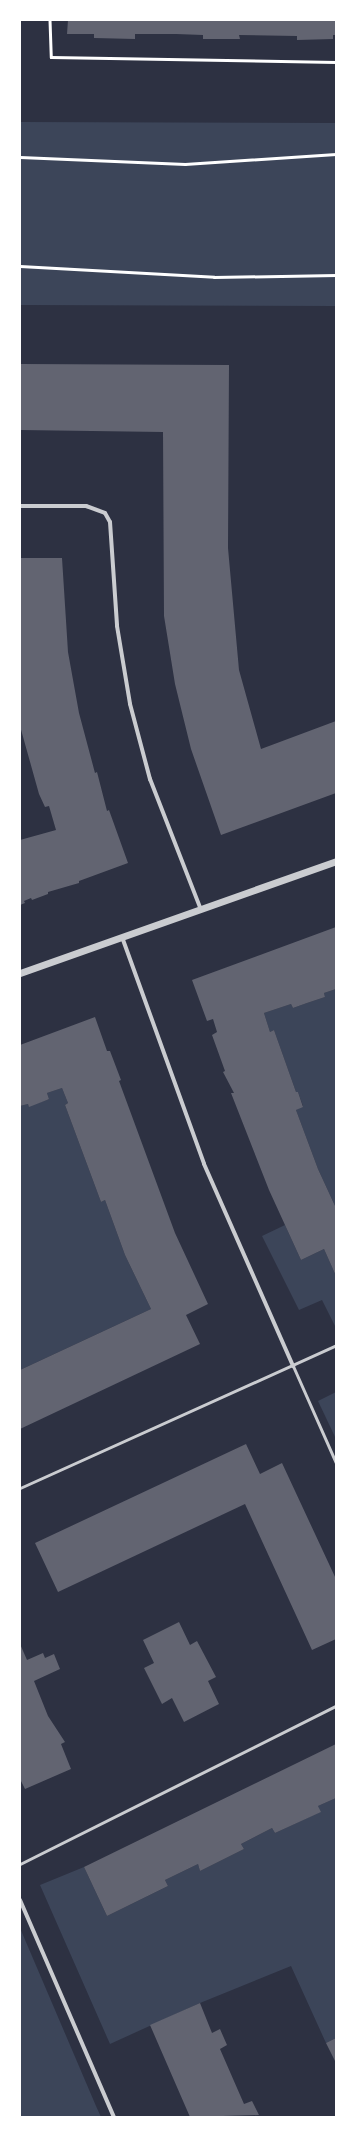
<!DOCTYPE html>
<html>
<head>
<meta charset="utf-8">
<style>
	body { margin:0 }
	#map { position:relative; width:356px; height:2137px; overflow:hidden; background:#2d3142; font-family:Mulish,sans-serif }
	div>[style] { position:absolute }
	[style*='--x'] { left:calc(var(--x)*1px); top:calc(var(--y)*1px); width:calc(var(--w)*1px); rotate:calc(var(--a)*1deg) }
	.green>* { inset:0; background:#3c4559 }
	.building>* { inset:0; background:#626471 }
	.path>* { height:2.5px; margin:-1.25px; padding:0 1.25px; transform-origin:1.25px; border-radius:1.25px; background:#fff }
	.service>* { height:3px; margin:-1.5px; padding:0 1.5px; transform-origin:1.5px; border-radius:1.5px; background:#caccd0 }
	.minor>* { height:4px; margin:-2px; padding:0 2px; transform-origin:2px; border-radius:2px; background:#caccd0 }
	.tertiary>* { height:7px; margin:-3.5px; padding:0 3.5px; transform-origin:3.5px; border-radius:3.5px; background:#caccd0 }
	span { translate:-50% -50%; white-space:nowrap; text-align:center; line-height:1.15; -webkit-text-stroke:3px #fff; paint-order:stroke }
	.frame { position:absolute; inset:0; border:21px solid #fff; pointer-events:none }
</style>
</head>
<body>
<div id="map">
	<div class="green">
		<div style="clip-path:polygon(20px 122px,336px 123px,336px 306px,20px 305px)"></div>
		<div style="clip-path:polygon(336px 989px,336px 1208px,318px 1169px,296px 1110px,303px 1106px,298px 1092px,296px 1092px,274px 1030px,270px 1032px,264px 1013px,291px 1004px,293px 1008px,307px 1003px,325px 997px,324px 993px)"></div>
		<div style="clip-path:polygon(62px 1088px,68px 1103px,65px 1105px,101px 1202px,105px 1200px,125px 1255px,151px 1309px,20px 1370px,20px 1106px,28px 1104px,29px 1106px,47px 1100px,49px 1099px,47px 1093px)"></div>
		<div style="clip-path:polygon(285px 1225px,301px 1260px,324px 1249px,336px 1276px,336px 1328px,322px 1300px,299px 1310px,262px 1236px)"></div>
		<div style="clip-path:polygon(336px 1392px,336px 1439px,318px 1401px)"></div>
		<div style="clip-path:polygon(336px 1798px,336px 2038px,326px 2043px,291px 1966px,200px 2003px,110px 2044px,40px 1885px,84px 1867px,107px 1916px,168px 1886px,165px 1880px,198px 1864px,200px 1871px,244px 1849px,241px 1844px,272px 1828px,275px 1833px,320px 1812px,318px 1806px)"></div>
		<div style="clip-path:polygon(20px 1928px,96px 2106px,101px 2117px,20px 2117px)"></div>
	</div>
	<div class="building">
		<div style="clip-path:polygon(68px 20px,336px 20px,336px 35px,333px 35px,333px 39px,297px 40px,297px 36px,239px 35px,240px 39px,203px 39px,203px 35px,176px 34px,135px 34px,135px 39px,94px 38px,94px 34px,67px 34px)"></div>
		<div style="clip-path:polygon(20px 364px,229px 365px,228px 548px,239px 670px,261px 749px,336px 721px,336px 793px,221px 835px,191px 749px,175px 684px,164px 616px,163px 432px,20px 430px)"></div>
		<div style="clip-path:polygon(20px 558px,62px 558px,68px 652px,79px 713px,95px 773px,97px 772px,107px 811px,109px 810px,128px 863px,79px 881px,79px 883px,48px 892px,48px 894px,32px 900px,31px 898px,24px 901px,25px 903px,20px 905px,20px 840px,56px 830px,49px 806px,45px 807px,39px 794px,20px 726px)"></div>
		<div style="clip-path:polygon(336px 927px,336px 989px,324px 993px,325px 997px,307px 1003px,293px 1008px,291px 1004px,264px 1013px,270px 1032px,274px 1030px,296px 1092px,298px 1092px,303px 1107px,296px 1110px,318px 1169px,336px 1208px,336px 1276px,324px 1249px,301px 1260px,269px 1190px,231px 1093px,234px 1093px,223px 1072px,225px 1071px,212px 1035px,217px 1032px,213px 1019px,207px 1021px,192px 980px)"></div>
		<div style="clip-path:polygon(95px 1017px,107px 1051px,110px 1051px,121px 1080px,119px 1081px,175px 1233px,208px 1304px,186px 1315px,200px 1344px,20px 1429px,20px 1370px,151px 1309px,125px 1255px,105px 1200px,101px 1202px,65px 1105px,68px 1103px,62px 1088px,47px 1093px,49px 1099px,47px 1100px,29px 1107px,28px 1104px,20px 1106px,20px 1045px)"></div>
		<div style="clip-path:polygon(246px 1444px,260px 1474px,282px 1463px,336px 1579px,336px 1639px,312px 1650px,245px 1504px,58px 1592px,35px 1543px)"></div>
		<div style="clip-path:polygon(179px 1622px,190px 1645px,197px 1641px,216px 1677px,208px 1681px,219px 1704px,184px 1722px,172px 1698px,162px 1704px,144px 1668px,154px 1663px,143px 1640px)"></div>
		<div style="clip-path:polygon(20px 1644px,27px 1660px,43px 1653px,45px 1658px,54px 1654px,60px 1669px,34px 1681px,48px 1716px,65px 1742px,61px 1744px,71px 1769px,25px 1789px,20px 1779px)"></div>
		<div style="clip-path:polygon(336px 1744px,336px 1798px,318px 1806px,321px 1812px,275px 1833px,272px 1828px,241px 1844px,244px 1849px,200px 1871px,198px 1864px,165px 1880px,168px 1886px,107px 1916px,84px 1867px)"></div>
		<div style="clip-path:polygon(200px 2003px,212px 2033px,220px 2029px,227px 2045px,220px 2049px,244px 2104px,252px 2101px,259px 2115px,190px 2117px,150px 2025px)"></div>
		<div style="clip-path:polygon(336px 2038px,336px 2063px,326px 2043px)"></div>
	</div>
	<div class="path">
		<div style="--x:50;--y:20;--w:37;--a:88"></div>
		<div style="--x:51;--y:57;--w:285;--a:1"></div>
		<div style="--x:20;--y:157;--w:165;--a:2.4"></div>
		<div style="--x:185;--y:164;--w:151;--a:-3.8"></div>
		<div style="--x:20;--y:266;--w:194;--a:3.2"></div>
		<div style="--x:214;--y:277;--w:122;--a:-0.9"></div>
	</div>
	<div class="service">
		<div style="--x:293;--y:1366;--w:106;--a:66.1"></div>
		<div style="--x:20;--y:1488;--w:347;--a:-24.3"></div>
		<div style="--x:20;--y:1864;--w:353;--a:-26.6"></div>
	</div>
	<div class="minor">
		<div style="--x:20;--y:506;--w:66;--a:0"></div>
		<div style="--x:86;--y:506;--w:20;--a:20"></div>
		<div style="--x:105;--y:513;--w:10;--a:61"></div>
		<div style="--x:110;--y:522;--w:104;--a:86.1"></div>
		<div style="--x:117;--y:626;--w:79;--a:80.5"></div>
		<div style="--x:130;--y:704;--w:78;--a:75.1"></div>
		<div style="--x:150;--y:779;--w:141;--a:68.7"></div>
		<div style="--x:122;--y:937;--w:241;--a:70.1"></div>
		<div style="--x:204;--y:1164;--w:221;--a:66.2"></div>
		<div style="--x:20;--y:1900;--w:236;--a:66.6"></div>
	</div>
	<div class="tertiary">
		<div style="--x:20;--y:973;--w:335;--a:-19.5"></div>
	</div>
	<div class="frame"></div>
</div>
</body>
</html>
